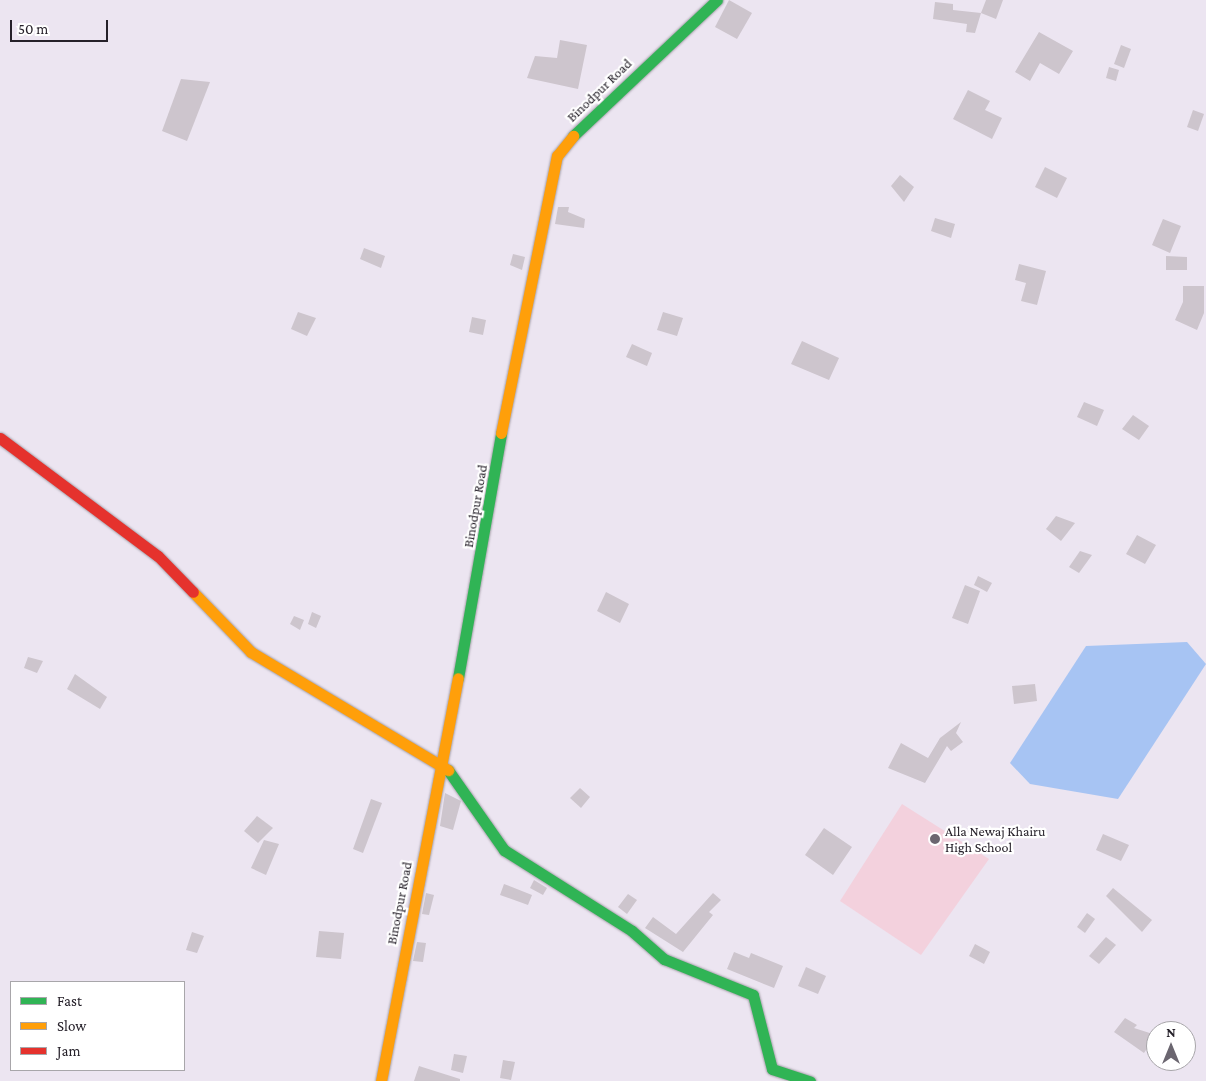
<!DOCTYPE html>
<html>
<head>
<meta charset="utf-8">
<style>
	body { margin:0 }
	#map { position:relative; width:1206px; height:1081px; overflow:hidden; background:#ece5f1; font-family:"Crimson Pro",serif }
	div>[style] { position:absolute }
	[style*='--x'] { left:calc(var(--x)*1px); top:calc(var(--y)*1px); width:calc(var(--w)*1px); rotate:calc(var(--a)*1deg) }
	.green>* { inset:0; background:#f3d1dd }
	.water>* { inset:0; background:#a7c4f3 }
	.building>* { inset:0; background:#cdc5cd }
	.roads { filter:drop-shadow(0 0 1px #a6a1aa) drop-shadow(0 0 1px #a6a1aa) }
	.fast>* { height:11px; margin:-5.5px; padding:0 5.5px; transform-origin:5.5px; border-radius:5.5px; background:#30b455 }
	.slow>* { height:11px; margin:-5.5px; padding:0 5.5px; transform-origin:5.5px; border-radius:5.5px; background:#ff9f0a }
	.jam>* { height:11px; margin:-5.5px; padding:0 5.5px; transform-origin:5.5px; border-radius:5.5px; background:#e5322d }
	.dots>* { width:14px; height:14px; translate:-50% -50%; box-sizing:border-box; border:2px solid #fff; border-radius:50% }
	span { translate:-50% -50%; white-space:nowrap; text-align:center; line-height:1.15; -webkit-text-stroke:4.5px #fff; paint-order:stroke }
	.street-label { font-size:14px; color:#26212a }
	.poi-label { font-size:14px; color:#26212a }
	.left { translate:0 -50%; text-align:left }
	.legend { position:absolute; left:10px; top:981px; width:175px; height:90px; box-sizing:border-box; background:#fff; border:1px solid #a8a6aa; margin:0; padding:6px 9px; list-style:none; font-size:15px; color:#26212a }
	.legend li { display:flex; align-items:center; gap:10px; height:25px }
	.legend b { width:25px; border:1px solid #a8a6aa }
	.north { position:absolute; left:1146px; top:1021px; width:50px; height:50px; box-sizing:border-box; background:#fff; border:1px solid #a8a6aa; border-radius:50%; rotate:0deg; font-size:14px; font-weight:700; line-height:20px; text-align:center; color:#26212a }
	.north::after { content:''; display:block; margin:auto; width:18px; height:22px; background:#6b6670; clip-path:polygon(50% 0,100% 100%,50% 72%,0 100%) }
	.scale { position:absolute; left:10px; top:20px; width:98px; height:22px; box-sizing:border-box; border:2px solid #26212a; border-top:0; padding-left:6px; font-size:15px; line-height:18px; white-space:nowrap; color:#26212a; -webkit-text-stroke:4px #fff; paint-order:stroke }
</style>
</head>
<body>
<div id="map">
	<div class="green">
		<div style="clip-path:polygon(902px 804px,989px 859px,921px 955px,840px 901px)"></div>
	</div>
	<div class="water">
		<div style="clip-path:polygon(1187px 642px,1206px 664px,1118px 799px,1030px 784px,1010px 763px,1086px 646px)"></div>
	</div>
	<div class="building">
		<div style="clip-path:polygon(729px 0,752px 13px,737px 39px,715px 27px)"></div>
		<div style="clip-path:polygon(986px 0,1003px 0,996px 19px,981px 13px)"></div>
		<div style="clip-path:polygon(935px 2px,953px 4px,953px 10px,981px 13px,975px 33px,966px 32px,967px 24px,933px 19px)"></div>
		<div style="clip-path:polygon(1039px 32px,1073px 51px,1059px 74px,1040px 63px,1030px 81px,1015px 72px)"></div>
		<div style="clip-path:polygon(560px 40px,587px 45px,578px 89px,527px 78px,535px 56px,557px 58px)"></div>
		<div style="clip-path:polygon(1121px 45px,1131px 49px,1124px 68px,1114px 64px)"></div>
		<div style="clip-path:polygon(1109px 67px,1119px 70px,1116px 81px,1106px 78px)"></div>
		<div style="clip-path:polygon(181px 79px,210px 82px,187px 141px,162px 131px)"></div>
		<div style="clip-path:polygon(968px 90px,990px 101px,985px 110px,1002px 118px,992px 139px,953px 119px)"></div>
		<div style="clip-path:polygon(1193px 110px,1204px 114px,1198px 131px,1187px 127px)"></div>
		<div style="clip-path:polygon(1045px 167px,1067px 178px,1057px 198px,1035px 187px)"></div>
		<div style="clip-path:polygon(900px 175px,914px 187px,904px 202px,891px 186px)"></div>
		<div style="clip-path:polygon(558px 207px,569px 207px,568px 212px,585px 219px,584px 228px,555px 224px)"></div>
		<div style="clip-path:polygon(935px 218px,955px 224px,951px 238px,931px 231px)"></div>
		<div style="clip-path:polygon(1163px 219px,1181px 226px,1170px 253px,1152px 245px)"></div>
		<div style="clip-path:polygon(364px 248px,385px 256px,381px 268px,360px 259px)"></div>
		<div style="clip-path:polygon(513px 254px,525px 257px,522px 270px,510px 265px)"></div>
		<div style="clip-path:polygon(1166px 256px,1187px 257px,1187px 270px,1166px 270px)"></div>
		<div style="clip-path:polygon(1019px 264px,1046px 271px,1037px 305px,1021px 301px,1026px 283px,1015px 280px)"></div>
		<div style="clip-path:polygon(1183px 286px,1204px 286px,1204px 313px,1197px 330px,1175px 320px,1183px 302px)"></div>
		<div style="clip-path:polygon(298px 312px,316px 318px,307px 336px,291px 329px)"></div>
		<div style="clip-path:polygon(663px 312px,683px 318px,677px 336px,657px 330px)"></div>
		<div style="clip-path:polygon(472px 317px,486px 320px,483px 335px,469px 332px)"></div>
		<div style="clip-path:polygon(802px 341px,839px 358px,829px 380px,791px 364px)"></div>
		<div style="clip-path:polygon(632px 344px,652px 353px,647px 366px,626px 357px)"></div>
		<div style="clip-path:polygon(1084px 402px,1104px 410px,1097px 426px,1077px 417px)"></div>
		<div style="clip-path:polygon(1133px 415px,1149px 426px,1139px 440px,1122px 429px)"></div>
		<div style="clip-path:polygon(1056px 516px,1075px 523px,1061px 541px,1046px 529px)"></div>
		<div style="clip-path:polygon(1137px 535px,1156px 545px,1145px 564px,1126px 554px)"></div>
		<div style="clip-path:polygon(1080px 551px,1092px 555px,1079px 573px,1069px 567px)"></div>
		<div style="clip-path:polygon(978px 576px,992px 583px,987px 592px,974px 585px)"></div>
		<div style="clip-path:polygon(965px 585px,980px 591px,968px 624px,952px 618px)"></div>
		<div style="clip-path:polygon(606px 592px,629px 604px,620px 623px,597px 611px)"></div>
		<div style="clip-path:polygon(312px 612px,321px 616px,316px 628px,308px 624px)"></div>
		<div style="clip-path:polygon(294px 616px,304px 620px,300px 630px,290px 624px)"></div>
		<div style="clip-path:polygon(28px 657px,43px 661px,37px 673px,24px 668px)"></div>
		<div style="clip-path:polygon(75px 674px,107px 697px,100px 709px,67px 689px)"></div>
		<div style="clip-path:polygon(1035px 684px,1037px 701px,1014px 704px,1012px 686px)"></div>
		<div style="clip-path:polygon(961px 722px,956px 733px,963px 742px,951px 751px,947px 746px,925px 783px,888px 768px,901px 743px,928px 758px,940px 738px)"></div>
		<div style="clip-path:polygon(580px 788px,590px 797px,581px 808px,570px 798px)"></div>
		<div style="clip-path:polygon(445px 793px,461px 801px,453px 830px,440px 826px)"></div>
		<div style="clip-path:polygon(371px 799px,382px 803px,363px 853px,353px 849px)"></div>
		<div style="clip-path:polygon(257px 816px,273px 828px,258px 843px,244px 831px)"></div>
		<div style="clip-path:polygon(824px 828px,852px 847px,833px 875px,805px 855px)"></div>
		<div style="clip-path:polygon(1103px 834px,1129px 845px,1121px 861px,1096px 850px)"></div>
		<div style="clip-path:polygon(264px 840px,279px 844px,266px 875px,251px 868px)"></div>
		<div style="clip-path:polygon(534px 880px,547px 888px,543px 895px,530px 888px)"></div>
		<div style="clip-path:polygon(504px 884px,532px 895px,528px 905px,500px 895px)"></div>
		<div style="clip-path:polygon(1113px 888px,1152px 920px,1142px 932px,1106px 896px)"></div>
		<div style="clip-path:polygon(426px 893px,434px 895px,429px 915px,422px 914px)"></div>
		<div style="clip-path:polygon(713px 893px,721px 900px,709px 912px,713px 915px,683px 952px,645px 928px,653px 917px,676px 934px)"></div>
		<div style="clip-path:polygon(628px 894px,637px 900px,627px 914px,618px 907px)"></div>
		<div style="clip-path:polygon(1087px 913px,1095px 919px,1085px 933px,1077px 927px)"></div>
		<div style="clip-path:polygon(319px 931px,344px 933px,341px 959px,316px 957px)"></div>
		<div style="clip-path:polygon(192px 932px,204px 936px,197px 953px,186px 950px)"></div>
		<div style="clip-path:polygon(1106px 937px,1116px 945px,1099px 964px,1089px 956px)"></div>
		<div style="clip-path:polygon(417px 942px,426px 943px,423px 962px,413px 961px)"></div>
		<div style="clip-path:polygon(975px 944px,990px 952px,984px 964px,969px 956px)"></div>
		<div style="clip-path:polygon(734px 952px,749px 958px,751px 953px,783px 966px,774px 988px,727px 969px)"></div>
		<div style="clip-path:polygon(806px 967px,826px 976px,818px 994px,798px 986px)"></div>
		<div style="clip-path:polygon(1125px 1018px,1137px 1025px,1134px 1028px,1156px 1035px,1144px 1053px,1114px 1032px)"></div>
		<div style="clip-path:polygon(454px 1054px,467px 1056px,463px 1073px,451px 1070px)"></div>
		<div style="clip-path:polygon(503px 1060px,515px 1062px,511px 1080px,500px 1078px)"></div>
		<div style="clip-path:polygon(419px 1066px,460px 1079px,460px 1081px,414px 1081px)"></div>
	</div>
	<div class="roads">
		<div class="fast">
			<div style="--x:573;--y:136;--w:198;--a:-43.4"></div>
			<div style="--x:458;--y:678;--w:249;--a:-80"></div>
			<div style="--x:448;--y:770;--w:98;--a:55"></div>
			<div style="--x:504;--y:850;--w:151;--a:32.3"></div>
			<div style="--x:632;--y:931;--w:43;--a:41.2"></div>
			<div style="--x:664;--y:959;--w:96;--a:22"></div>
			<div style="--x:753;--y:995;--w:76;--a:75.6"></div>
			<div style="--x:772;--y:1069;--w:40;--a:18"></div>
		</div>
		<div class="slow">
			<div style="--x:501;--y:433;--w:283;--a:-78.6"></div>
			<div style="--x:557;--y:156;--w:26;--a:-51"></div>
			<div style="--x:193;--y:592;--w:83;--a:46"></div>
			<div style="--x:251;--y:652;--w:230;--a:30.9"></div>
			<div style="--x:381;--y:1081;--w:410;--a:-79.2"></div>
		</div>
		<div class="jam">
			<div style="--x:0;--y:438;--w:197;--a:36.8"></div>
			<div style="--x:158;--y:556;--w:50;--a:45.8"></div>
		</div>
	</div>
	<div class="dots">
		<div style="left:935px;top:839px;background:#6b6670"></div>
	</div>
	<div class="street-label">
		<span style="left:599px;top:90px;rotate:-44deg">Binodpur Road</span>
		<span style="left:475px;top:506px;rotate:-80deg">Binodpur Road</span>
		<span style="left:399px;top:903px;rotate:-79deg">Binodpur Road</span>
	</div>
	<div class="poi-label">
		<span class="left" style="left:945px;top:839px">Alla Newaj Khairu<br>High School</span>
	</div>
	<ul class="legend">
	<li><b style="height:6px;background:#30b455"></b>Fast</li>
	<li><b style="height:6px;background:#ff9f0a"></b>Slow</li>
	<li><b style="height:6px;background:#e5322d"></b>Jam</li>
	</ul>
	<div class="north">N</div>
	<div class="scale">50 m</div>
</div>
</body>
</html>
